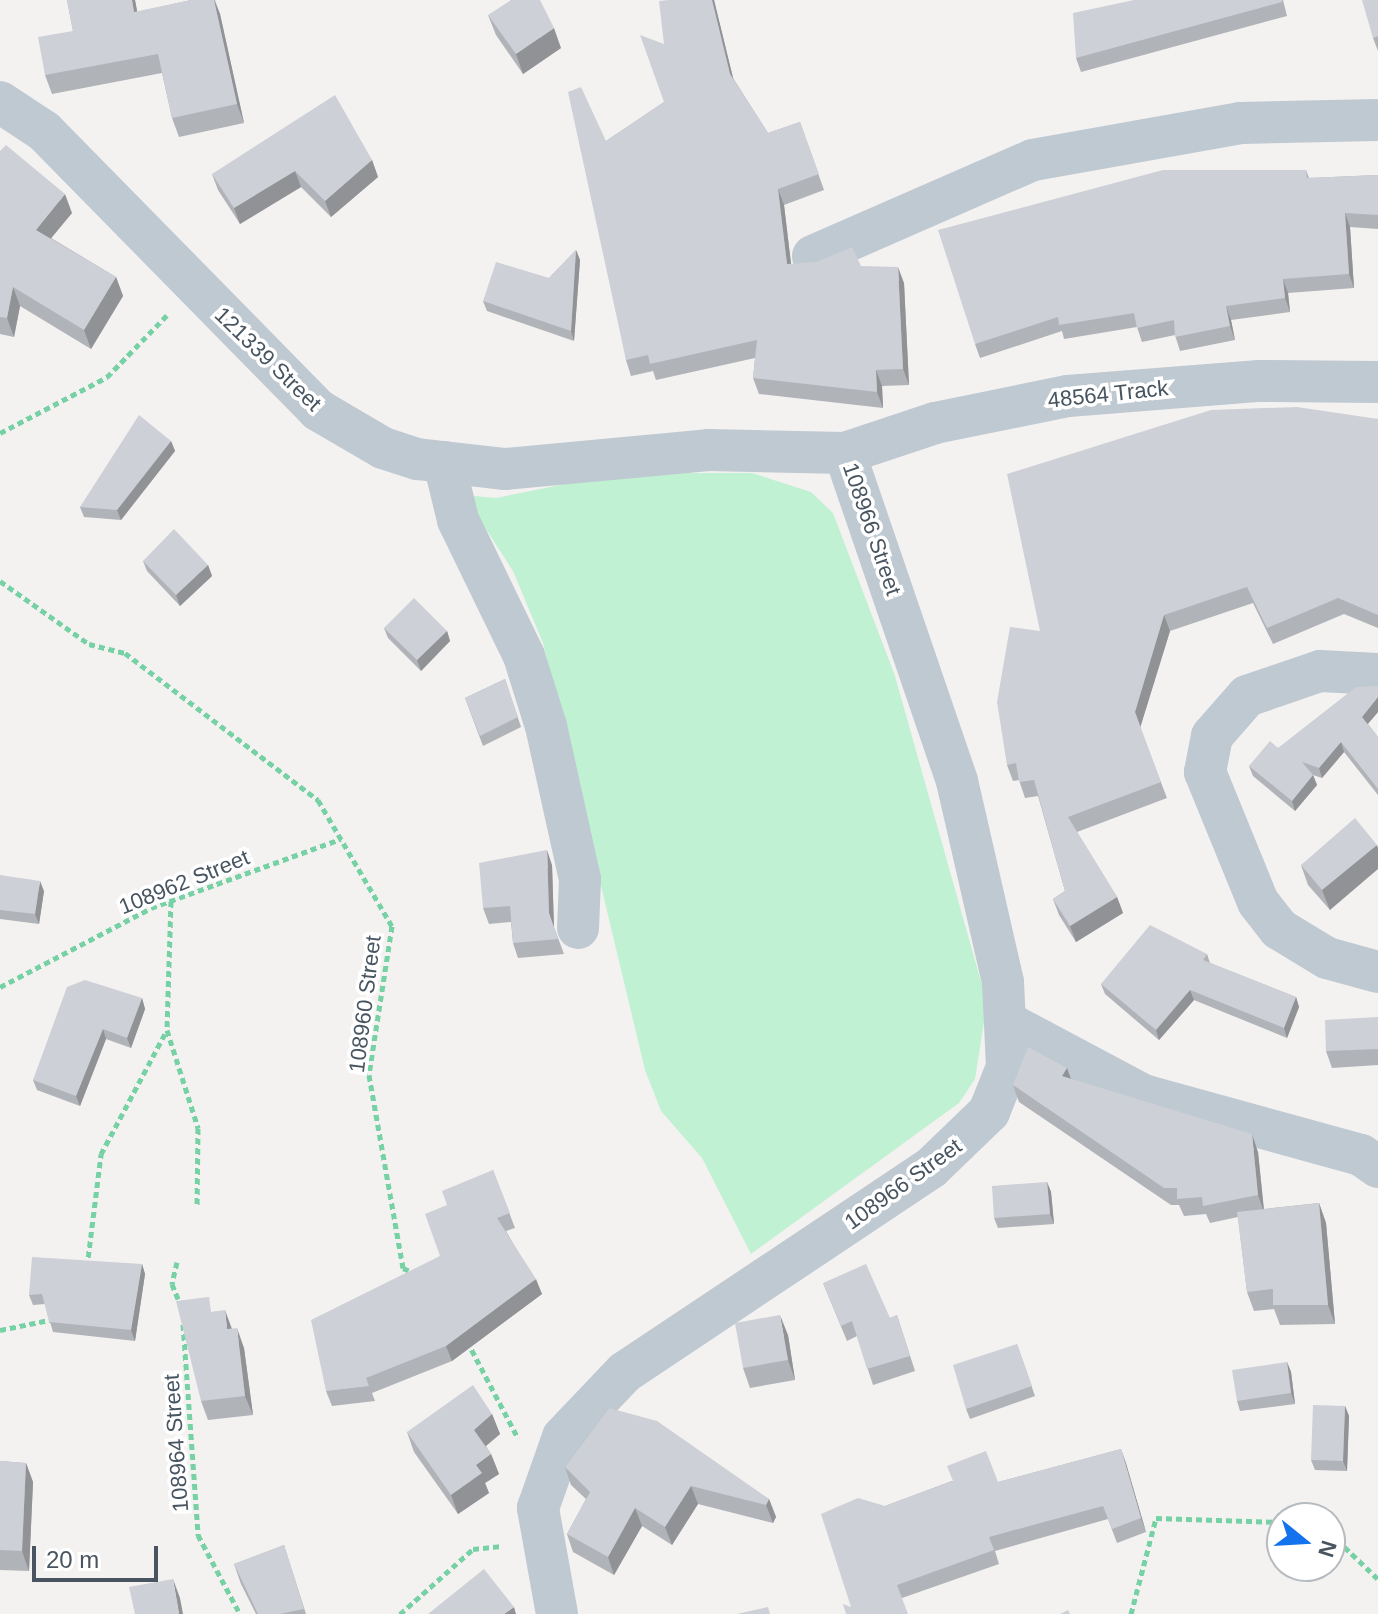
<!DOCTYPE html>
<html>
<head>
<meta charset="utf-8">
<style>
	body { margin:0 }
	#map { position:relative; width:1378px; height:1614px; overflow:hidden; background:#f4f1f1; font-family:Helvetica,sans-serif }
	div>[style] { position:absolute }
	[style*='--x'] { left:calc(var(--x)*1px); top:calc(var(--y)*1px); width:calc(var(--w)*1px); rotate:calc(var(--a)*1deg) }
	.green>* { inset:0; background:#c0f1d3 }
	.path>* { height:5px; margin-top:-2.5px; transform-origin:0; background:repeating-linear-gradient(90deg,#76d1a4 0 6px,transparent 0 10px) }
	.minor>* { height:42px; margin:-21px; padding:0 21px; transform-origin:21px; border-radius:21px; background:#bfc9d1 }
	.wall>* { inset:0; background:#b0b3b8 }
	.shaded-wall>* { inset:0; background:#909296 }
	.building>* { inset:0; background:#cdd0d6 }
	span { translate:-50% -50%; white-space:nowrap; text-align:center; line-height:1.15; -webkit-text-stroke:7px #fff; paint-order:stroke }
	.street-label { font-size:22px; color:#485560 }
	.north { position:absolute; left:1266px; top:1502px; width:80px; height:80px; box-sizing:border-box; background:#fff; border:2px solid #b6bbbf; border-radius:50%; rotate:108deg; font-size:22px; font-weight:700; line-height:32px; text-align:center; color:#485560 }
	.north::after { content:''; display:block; margin:auto; width:28px; height:36px; background:#1372ec; clip-path:polygon(50% 0,100% 100%,50% 72%,0 100%) }
	.scale { position:absolute; left:32px; top:1546px; width:126px; height:36px; box-sizing:border-box; border:4px solid #485560; border-top:0; padding-left:10px; font-size:24px; line-height:28px; white-space:nowrap; color:#485560; -webkit-text-stroke:6px #fff; paint-order:stroke }
</style>
</head>
<body>
<div id="map">
	<div class="green">
		<div style="clip-path:polygon(620px 473px,752px 473px,811px 492px,833px 513px,895px 676px,987px 1003px,975px 1079px,959px 1103px,751px 1254px,702px 1158px,661px 1111px,645px 1070px,543px 643px,513px 571px,464px 495px,496px 498px)"></div>
	</div>
	<div class="path">
		<div style="--x:0;--y:433;--w:121;--a:-27.6"></div>
		<div style="--x:107;--y:377;--w:86;--a:-45.9"></div>
		<div style="--x:0;--y:581;--w:109;--a:35.3"></div>
		<div style="--x:89;--y:644;--w:37;--a:14"></div>
		<div style="--x:125;--y:653;--w:243;--a:37.3"></div>
		<div style="--x:318;--y:800;--w:146;--a:59.6"></div>
		<div style="--x:392;--y:926;--w:151;--a:98.8"></div>
		<div style="--x:369;--y:1075;--w:196;--a:80"></div>
		<div style="--x:403;--y:1268;--w:12;--a:24"></div>
		<div style="--x:171;--y:901;--w:129;--a:91.8"></div>
		<div style="--x:167;--y:1030;--w:103;--a:72.4"></div>
		<div style="--x:198;--y:1128;--w:78;--a:90.7"></div>
		<div style="--x:0;--y:987;--w:170;--a:-27.6"></div>
		<div style="--x:151;--y:908;--w:202;--a:-20"></div>
		<div style="--x:177;--y:1262;--w:23;--a:103"></div>
		<div style="--x:172;--y:1284;--w:24;--a:68"></div>
		<div style="--x:87;--y:1267;--w:114;--a:-82.9"></div>
		<div style="--x:101;--y:1154;--w:140;--a:-62"></div>
		<div style="--x:183;--y:1324;--w:212;--a:85.9"></div>
		<div style="--x:198;--y:1535;--w:89;--a:62"></div>
		<div style="--x:0;--y:1330;--w:55;--a:-11.5"></div>
		<div style="--x:467;--y:1341;--w:110;--a:62.3"></div>
		<div style="--x:1330;--y:1533;--w:66;--a:43.8"></div>
		<div style="--x:400;--y:1614;--w:98;--a:-41.7"></div>
		<div style="--x:473;--y:1549;--w:30;--a:-6"></div>
		<div style="--x:1131;--y:1614;--w:99;--a:-75.4"></div>
		<div style="--x:1156;--y:1518;--w:126;--a:1.8"></div>
	</div>
	<div class="minor">
		<div style="--x:0;--y:102;--w:53;--a:33.4"></div>
		<div style="--x:44;--y:131;--w:391;--a:45.5"></div>
		<div style="--x:318;--y:410;--w:75;--a:30.3"></div>
		<div style="--x:383;--y:448;--w:36;--a:18"></div>
		<div style="--x:417;--y:459;--w:89;--a:6.5"></div>
		<div style="--x:505;--y:469;--w:204;--a:-5.3"></div>
		<div style="--x:708;--y:450;--w:137;--a:1.3"></div>
		<div style="--x:845;--y:453;--w:95;--a:-18.4"></div>
		<div style="--x:935;--y:423;--w:136;--a:-11.5"></div>
		<div style="--x:1068;--y:396;--w:192;--a:-4.5"></div>
		<div style="--x:1259;--y:381;--w:119;--a:0.5"></div>
		<div style="--x:813;--y:256;--w:240;--a:-23.6"></div>
		<div style="--x:1033;--y:160;--w:211;--a:-10.1"></div>
		<div style="--x:1241;--y:123;--w:137;--a:-1.3"></div>
		<div style="--x:444;--y:462;--w:60;--a:76.4"></div>
		<div style="--x:458;--y:520;--w:151;--a:64.1"></div>
		<div style="--x:524;--y:656;--w:73;--a:72.6"></div>
		<div style="--x:546;--y:726;--w:157;--a:77.5"></div>
		<div style="--x:580;--y:879;--w:49;--a:92.3"></div>
		<div style="--x:1378;--y:674;--w:58;--a:-177"></div>
		<div style="--x:1320;--y:671;--w:77;--a:161.1"></div>
		<div style="--x:1247;--y:696;--w:53;--a:131.2"></div>
		<div style="--x:1212;--y:736;--w:37;--a:101"></div>
		<div style="--x:1205;--y:772;--w:140;--a:67.8"></div>
		<div style="--x:1258;--y:902;--w:34;--a:52"></div>
		<div style="--x:1279;--y:929;--w:56;--a:31.1"></div>
		<div style="--x:1327;--y:958;--w:53;--a:15.4"></div>
		<div style="--x:1010;--y:1024;--w:151;--a:28.1"></div>
		<div style="--x:1143;--y:1095;--w:226;--a:15.4"></div>
		<div style="--x:1361;--y:1155;--w:21;--a:35"></div>
		<div style="--x:557;--y:1614;--w:108;--a:-100.2"></div>
		<div style="--x:538;--y:1508;--w:75;--a:-70.6"></div>
		<div style="--x:563;--y:1437;--w:90;--a:-46.4"></div>
		<div style="--x:625;--y:1372;--w:368;--a:-33.7"></div>
		<div style="--x:931;--y:1168;--w:81;--a:-44"></div>
		<div style="--x:989;--y:1112;--w:48;--a:-68.2"></div>
		<div style="--x:1007;--y:1067;--w:85;--a:-92.7"></div>
		<div style="--x:1003;--y:982;--w:206;--a:-102.9"></div>
		<div style="--x:957;--y:781;--w:347;--a:-108.9"></div>
	</div>
	<div class="wall">
		<div style="clip-path:polygon(67px 0,135px 0,137px 12px,191px 0,215px 0,220px 14px,244px 123px,179px 137px,172px 118px,162px 73px,52px 94px,45px 75px,73px 31px)"></div>
		<div style="clip-path:polygon(669px 0,714px 0,733px 78px,768px 133px,800px 122px,824px 190px,784px 205px,791px 264px,861px 266px,904px 283px,909px 385px,882px 386px,883px 408px,759px 394px,753px 378px,755px 358px,656px 380px,653px 371px,631px 376px,626px 360px,606px 141px,664px 102px,664px 44px)"></div>
		<div style="clip-path:polygon(1134px 0,1283px 0,1287px 16px,1081px 72px,1076px 58px)"></div>
		<div style="clip-path:polygon(1378px 0,1378px 51px,1373px 38px)"></div>
		<div style="clip-path:polygon(488px 15px,561px 48px,523px 74px,496px 35px)"></div>
		<div style="clip-path:polygon(0 151px,72px 213px,51px 238px,116px 277px,123px 296px,91px 349px,20px 306px,14px 337px,0 334px)"></div>
		<div style="clip-path:polygon(372px 160px,378px 177px,331px 217px,301px 187px,240px 224px,218px 190px,212px 174px)"></div>
		<div style="clip-path:polygon(1306px 170px,1309px 178px,1378px 175px,1378px 229px,1350px 227px,1354px 288px,1288px 293px,1290px 312px,1231px 320px,1235px 340px,1180px 351px,1175px 335px,1142px 342px,1137px 327px,1064px 339px,1062px 331px,980px 358px,975px 344px)"></div>
		<div style="clip-path:polygon(576px 250px,580px 260px,574px 341px,487px 311px,483px 301px,549px 278px)"></div>
		<div style="clip-path:polygon(1378px 419px,1378px 628px,1344px 614px,1273px 644px,1253px 603px,1170px 631px,1140px 728px,1167px 798px,1077px 832px,1117px 897px,1123px 913px,1076px 942px,1059px 915px,1053px 899px,1065px 891px,1038px 796px,1025px 798px,1019px 780px,1013px 781px,1007px 765px,1040px 631px)"></div>
		<div style="clip-path:polygon(171px 441px,175px 451px,121px 520px,84px 517px,80px 507px)"></div>
		<div style="clip-path:polygon(143px 561px,208px 565px,212px 576px,180px 606px,147px 571px)"></div>
		<div style="clip-path:polygon(384px 628px,447px 631px,450px 641px,421px 671px,388px 638px)"></div>
		<div style="clip-path:polygon(505px 679px,521px 727px,483px 746px,465px 698px)"></div>
		<div style="clip-path:polygon(1378px 686px,1378px 712px,1368px 724px,1378px 737px,1378px 795px,1344px 752px,1322px 778px,1313px 775px,1317px 785px,1295px 811px,1253px 776px,1249px 766px)"></div>
		<div style="clip-path:polygon(1377px 845px,1330px 910px,1308px 885px,1301px 865px)"></div>
		<div style="clip-path:polygon(552px 865px,554px 927px,564px 954px,518px 958px,513px 943px,511px 922px,489px 924px,483px 908px)"></div>
		<div style="clip-path:polygon(0 875px,44px 891px,39px 924px,0 919px)"></div>
		<div style="clip-path:polygon(1207px 954px,1210px 963px,1296px 997px,1299px 1007px,1287px 1038px,1194px 1000px,1159px 1040px,1105px 994px,1101px 984px)"></div>
		<div style="clip-path:polygon(142px 998px,145px 1009px,131px 1048px,106px 1039px,80px 1106px,37px 1090px,33px 1080px)"></div>
		<div style="clip-path:polygon(1378px 1017px,1378px 1065px,1332px 1068px,1326px 1051px)"></div>
		<div style="clip-path:polygon(1067px 1068px,1071px 1079px,1258px 1152px,1264px 1209px,1319px 1203px,1326px 1223px,1335px 1324px,1280px 1325px,1274px 1309px,1254px 1311px,1247px 1292px,1238px 1217px,1210px 1223px,1206px 1214px,1184px 1216px,1179px 1205px,1171px 1205px,1019px 1102px,1013px 1085px)"></div>
		<div style="clip-path:polygon(493px 1170px,515px 1228px,506px 1231px,542px 1294px,452px 1361px,372px 1393px,375px 1401px,332px 1406px,326px 1391px,440px 1256px,447px 1205px)"></div>
		<div style="clip-path:polygon(1047px 1182px,1051px 1192px,1054px 1224px,998px 1228px,994px 1218px)"></div>
		<div style="clip-path:polygon(142px 1264px,145px 1274px,135px 1341px,53px 1332px,45px 1304px,33px 1305px,29px 1295px)"></div>
		<div style="clip-path:polygon(823px 1283px,890px 1318px,897px 1315px,915px 1371px,873px 1385px,857px 1336px,847px 1341px)"></div>
		<div style="clip-path:polygon(214px 1311px,244px 1348px,253px 1415px,208px 1420px,201px 1401px)"></div>
		<div style="clip-path:polygon(788px 1335px,795px 1380px,750px 1388px,743px 1368px)"></div>
		<div style="clip-path:polygon(1017px 1344px,1035px 1396px,970px 1419px,966px 1409px)"></div>
		<div style="clip-path:polygon(1287px 1362px,1291px 1372px,1295px 1404px,1240px 1411px,1237px 1401px)"></div>
		<div style="clip-path:polygon(1345px 1406px,1349px 1416px,1347px 1471px,1315px 1470px,1311px 1460px)"></div>
		<div style="clip-path:polygon(609px 1408px,769px 1499px,776px 1517px,773px 1523px,698px 1504px,672px 1545px,642px 1526px,614px 1575px,573px 1552px,567px 1534px,586px 1499px,571px 1485px,565px 1467px)"></div>
		<div style="clip-path:polygon(492px 1414px,500px 1434px,486px 1446px,491px 1454px,499px 1474px,485px 1483px,489px 1493px,458px 1514px,414px 1452px,407px 1432px)"></div>
		<div style="clip-path:polygon(1121px 1449px,1146px 1532px,1117px 1543px,1108px 1519px,995px 1551px,999px 1564px,902px 1598px,851px 1607px,885px 1506px,952px 1481px,998px 1482px)"></div>
		<div style="clip-path:polygon(0 1461px,26px 1463px,33px 1482px,29px 1571px,0 1570px)"></div>
		<div style="clip-path:polygon(284px 1545px,306px 1614px,256px 1614px,241px 1584px,234px 1564px)"></div>
	</div>
	<div class="shaded-wall">
		<div style="clip-path:polygon(132px 0,135px 0,141px 31px,134px 12px)"></div>
		<div style="clip-path:polygon(214px 0,220px 14px,244px 123px,237px 104px)"></div>
		<div style="clip-path:polygon(712px 0,714px 0,736px 90px,730px 74px)"></div>
		<div style="clip-path:polygon(554px 28px,561px 48px,523px 74px,516px 54px)"></div>
		<div style="clip-path:polygon(372px 160px,378px 177px,331px 217px,325px 201px)"></div>
		<div style="clip-path:polygon(295px 171px,301px 187px,240px 224px,234px 208px)"></div>
		<div style="clip-path:polygon(778px 189px,784px 205px,793px 280px,787px 264px)"></div>
		<div style="clip-path:polygon(65px 194px,72px 213px,43px 248px,36px 230px)"></div>
		<div style="clip-path:polygon(1345px 213px,1350px 227px,1354px 288px,1349px 274px)"></div>
		<div style="clip-path:polygon(576px 250px,580px 260px,574px 341px,571px 331px)"></div>
		<div style="clip-path:polygon(898px 267px,904px 283px,909px 385px,903px 369px)"></div>
		<div style="clip-path:polygon(116px 277px,123px 296px,91px 349px,84px 330px)"></div>
		<div style="clip-path:polygon(1283px 279px,1288px 293px,1290px 312px,1285px 298px)"></div>
		<div style="clip-path:polygon(13px 287px,20px 306px,14px 337px,7px 318px)"></div>
		<div style="clip-path:polygon(1226px 306px,1231px 320px,1235px 340px,1230px 326px)"></div>
		<div style="clip-path:polygon(876px 370px,882px 386px,883px 408px,877px 392px)"></div>
		<div style="clip-path:polygon(171px 441px,175px 451px,121px 520px,117px 510px)"></div>
		<div style="clip-path:polygon(208px 565px,212px 576px,180px 606px,176px 595px)"></div>
		<div style="clip-path:polygon(1164px 615px,1170px 631px,1140px 728px,1135px 712px)"></div>
		<div style="clip-path:polygon(447px 631px,450px 641px,421px 671px,417px 660px)"></div>
		<div style="clip-path:polygon(1378px 697px,1378px 712px,1365px 727px,1362px 717px)"></div>
		<div style="clip-path:polygon(1341px 742px,1344px 752px,1322px 778px,1319px 768px)"></div>
		<div style="clip-path:polygon(1313px 775px,1317px 785px,1295px 811px,1292px 801px)"></div>
		<div style="clip-path:polygon(1377px 845px,1378px 848px,1378px 869px,1330px 910px,1322px 890px)"></div>
		<div style="clip-path:polygon(547px 850px,552px 865px,554px 928px,549px 913px)"></div>
		<div style="clip-path:polygon(40px 881px,44px 891px,39px 924px,35px 914px)"></div>
		<div style="clip-path:polygon(1117px 897px,1123px 913px,1076px 942px,1070px 926px)"></div>
		<div style="clip-path:polygon(1190px 990px,1194px 1000px,1159px 1040px,1156px 1030px)"></div>
		<div style="clip-path:polygon(1296px 997px,1299px 1007px,1287px 1038px,1284px 1028px)"></div>
		<div style="clip-path:polygon(142px 998px,145px 1009px,131px 1048px,127px 1038px)"></div>
		<div style="clip-path:polygon(103px 1029px,106px 1039px,80px 1106px,76px 1096px)"></div>
		<div style="clip-path:polygon(1067px 1068px,1073px 1085px,1062px 1076px)"></div>
		<div style="clip-path:polygon(1252px 1134px,1258px 1152px,1264px 1212px,1258px 1195px)"></div>
		<div style="clip-path:polygon(1047px 1182px,1051px 1192px,1054px 1224px,1050px 1214px)"></div>
		<div style="clip-path:polygon(1319px 1203px,1326px 1223px,1335px 1324px,1328px 1305px)"></div>
		<div style="clip-path:polygon(142px 1264px,145px 1274px,135px 1341px,131px 1330px)"></div>
		<div style="clip-path:polygon(536px 1279px,542px 1294px,452px 1361px,446px 1346px)"></div>
		<div style="clip-path:polygon(225px 1310px,232px 1329px,227px 1329px)"></div>
		<div style="clip-path:polygon(780px 1315px,788px 1335px,795px 1380px,788px 1360px)"></div>
		<div style="clip-path:polygon(237px 1328px,244px 1348px,253px 1415px,245px 1396px)"></div>
		<div style="clip-path:polygon(1287px 1362px,1291px 1372px,1295px 1404px,1291px 1393px)"></div>
		<div style="clip-path:polygon(1345px 1406px,1349px 1416px,1347px 1471px,1343px 1461px)"></div>
		<div style="clip-path:polygon(492px 1414px,500px 1434px,481px 1450px,474px 1430px)"></div>
		<div style="clip-path:polygon(1121px 1449px,1126px 1463px,1146px 1532px,1141px 1518px)"></div>
		<div style="clip-path:polygon(491px 1454px,499px 1474px,485px 1483px,489px 1493px,458px 1514px,451px 1495px,476px 1465px)"></div>
		<div style="clip-path:polygon(26px 1463px,33px 1482px,29px 1571px,22px 1551px)"></div>
		<div style="clip-path:polygon(691px 1486px,698px 1504px,672px 1545px,665px 1527px)"></div>
		<div style="clip-path:polygon(769px 1499px,776px 1517px,773px 1523px,766px 1505px)"></div>
		<div style="clip-path:polygon(635px 1508px,642px 1526px,614px 1575px,608px 1557px)"></div>
		<div style="clip-path:polygon(173px 1579px,180px 1598px,183px 1614px,179px 1614px)"></div>
		<div style="clip-path:polygon(514px 1607px,516px 1614px,504px 1614px)"></div>
	</div>
	<div class="building">
		<div style="clip-path:polygon(67px 0,132px 0,134px 12px,191px 0,214px 0,237px 104px,172px 118px,158px 54px,45px 75px,38px 37px,73px 31px)"></div>
		<div style="clip-path:polygon(511px 0,540px 0,554px 28px,516px 54px,488px 15px)"></div>
		<div style="clip-path:polygon(669px 0,712px 0,730px 74px,768px 133px,800px 122px,819px 174px,778px 189px,787px 264px,816px 262px,852px 247px,861px 266px,898px 267px,903px 369px,876px 370px,877px 392px,753px 378px,757px 340px,650px 364px,648px 355px,626px 360px,568px 92px,581px 87px,606px 141px,664px 102px,640px 35px,664px 44px,659px 1px)"></div>
		<div style="clip-path:polygon(1134px 0,1282px 0,1282px 2px,1076px 58px,1073px 13px)"></div>
		<div style="clip-path:polygon(1362px 0,1378px 0,1378px 36px,1373px 38px)"></div>
		<div style="clip-path:polygon(335px 95px,372px 160px,325px 201px,295px 171px,234px 208px,212px 174px)"></div>
		<div style="clip-path:polygon(6px 145px,65px 194px,36px 230px,116px 277px,84px 330px,13px 287px,7px 318px,0 317px,0 151px)"></div>
		<div style="clip-path:polygon(1163px 170px,1306px 170px,1307px 178px,1378px 175px,1378px 215px,1345px 213px,1349px 274px,1283px 279px,1285px 298px,1226px 306px,1230px 326px,1175px 337px,1174px 320px,1137px 328px,1134px 313px,1059px 325px,1058px 317px,975px 344px,938px 230px)"></div>
		<div style="clip-path:polygon(576px 250px,571px 331px,483px 301px,496px 262px,549px 278px)"></div>
		<div style="clip-path:polygon(1297px 407px,1378px 419px,1378px 615px,1338px 598px,1267px 628px,1247px 587px,1164px 615px,1135px 712px,1161px 782px,1068px 817px,1117px 897px,1070px 926px,1053px 899px,1065px 891px,1034px 780px,1019px 782px,1016px 763px,1007px 765px,997px 702px,1010px 627px,1040px 631px,1007px 474px,1211px 410px)"></div>
		<div style="clip-path:polygon(139px 415px,171px 441px,117px 510px,80px 507px)"></div>
		<div style="clip-path:polygon(174px 529px,208px 565px,176px 595px,143px 561px)"></div>
		<div style="clip-path:polygon(414px 598px,447px 631px,417px 660px,384px 628px)"></div>
		<div style="clip-path:polygon(505px 679px,518px 717px,480px 736px,465px 698px)"></div>
		<div style="clip-path:polygon(1378px 686px,1378px 697px,1362px 717px,1378px 737px,1378px 789px,1341px 742px,1319px 768px,1302px 762px,1313px 775px,1292px 801px,1249px 766px,1270px 741px,1278px 748px,1356px 687px)"></div>
		<div style="clip-path:polygon(1355px 818px,1377px 845px,1322px 890px,1301px 865px)"></div>
		<div style="clip-path:polygon(547px 850px,549px 913px,558px 939px,513px 943px,510px 906px,483px 908px,479px 863px)"></div>
		<div style="clip-path:polygon(0 875px,40px 881px,35px 914px,0 910px)"></div>
		<div style="clip-path:polygon(1150px 925px,1207px 954px,1203px 960px,1296px 997px,1284px 1028px,1190px 990px,1156px 1030px,1101px 984px)"></div>
		<div style="clip-path:polygon(85px 980px,142px 998px,127px 1038px,103px 1029px,76px 1096px,33px 1080px,67px 987px)"></div>
		<div style="clip-path:polygon(1378px 1017px,1378px 1049px,1326px 1051px,1325px 1020px)"></div>
		<div style="clip-path:polygon(1028px 1047px,1067px 1068px,1062px 1076px,1252px 1134px,1258px 1195px,1203px 1206px,1202px 1197px,1177px 1199px,1177px 1188px,1164px 1188px,1013px 1085px)"></div>
		<div style="clip-path:polygon(493px 1170px,510px 1213px,497px 1218px,536px 1279px,446px 1346px,366px 1378px,369px 1386px,326px 1391px,311px 1320px,440px 1256px,425px 1214px,447px 1205px,442px 1191px)"></div>
		<div style="clip-path:polygon(1047px 1182px,1050px 1214px,994px 1218px,992px 1186px)"></div>
		<div style="clip-path:polygon(1319px 1203px,1328px 1305px,1273px 1305px,1273px 1289px,1247px 1292px,1237px 1212px)"></div>
		<div style="clip-path:polygon(32px 1257px,142px 1264px,131px 1330px,49px 1322px,42px 1294px,29px 1295px)"></div>
		<div style="clip-path:polygon(866px 1264px,890px 1318px,897px 1315px,910px 1356px,867px 1369px,852px 1321px,841px 1326px,823px 1283px)"></div>
		<div style="clip-path:polygon(209px 1297px,211px 1312px,225px 1310px,227px 1329px,237px 1328px,245px 1396px,201px 1401px,176px 1301px)"></div>
		<div style="clip-path:polygon(780px 1315px,788px 1360px,743px 1368px,735px 1323px)"></div>
		<div style="clip-path:polygon(1017px 1344px,1032px 1386px,966px 1409px,953px 1365px)"></div>
		<div style="clip-path:polygon(1287px 1362px,1291px 1393px,1237px 1401px,1232px 1370px)"></div>
		<div style="clip-path:polygon(473px 1385px,492px 1414px,474px 1430px,491px 1454px,476px 1465px,482px 1473px,451px 1495px,407px 1432px)"></div>
		<div style="clip-path:polygon(1313px 1405px,1345px 1406px,1343px 1461px,1311px 1460px)"></div>
		<div style="clip-path:polygon(609px 1408px,657px 1421px,769px 1499px,766px 1505px,691px 1486px,665px 1527px,635px 1508px,608px 1557px,567px 1534px,590px 1492px,565px 1467px)"></div>
		<div style="clip-path:polygon(1121px 1449px,1141px 1518px,1112px 1529px,1103px 1506px,989px 1537px,994px 1550px,897px 1585px,908px 1614px,846px 1614px,843px 1604px,851px 1607px,821px 1514px,858px 1498px,885px 1506px,953px 1481px,947px 1466px,986px 1451px,998px 1482px)"></div>
		<div style="clip-path:polygon(0 1461px,26px 1463px,22px 1551px,0 1550px)"></div>
		<div style="clip-path:polygon(284px 1545px,304px 1609px,280px 1614px,258px 1614px,234px 1564px)"></div>
		<div style="clip-path:polygon(484px 1569px,514px 1607px,504px 1614px,428px 1614px)"></div>
		<div style="clip-path:polygon(173px 1579px,179px 1614px,135px 1614px,129px 1587px)"></div>
		<div style="clip-path:polygon(768px 1607px,770px 1614px,737px 1614px)"></div>
		<div style="clip-path:polygon(1068px 1610px,1070px 1614px,1060px 1614px)"></div>
	</div>
	<div class="street-label">
		<span style="left:268px;top:359px;rotate:44deg">121339 Street</span>
		<span style="left:1108px;top:394px;rotate:-6deg">48564 Track</span>
		<span style="left:872px;top:529px;rotate:71deg">108966 Street</span>
		<span style="left:184px;top:882px;rotate:-22deg">108962 Street</span>
		<span style="left:365px;top:1004px;rotate:-83deg">108960 Street</span>
		<span style="left:903px;top:1184px;rotate:-36deg">108966 Street</span>
		<span style="left:176px;top:1443px;rotate:-94deg">108964 Street</span>
	</div>
	<div class="north">N</div>
	<div class="scale">20 m</div>
</div>
</body>
</html>
